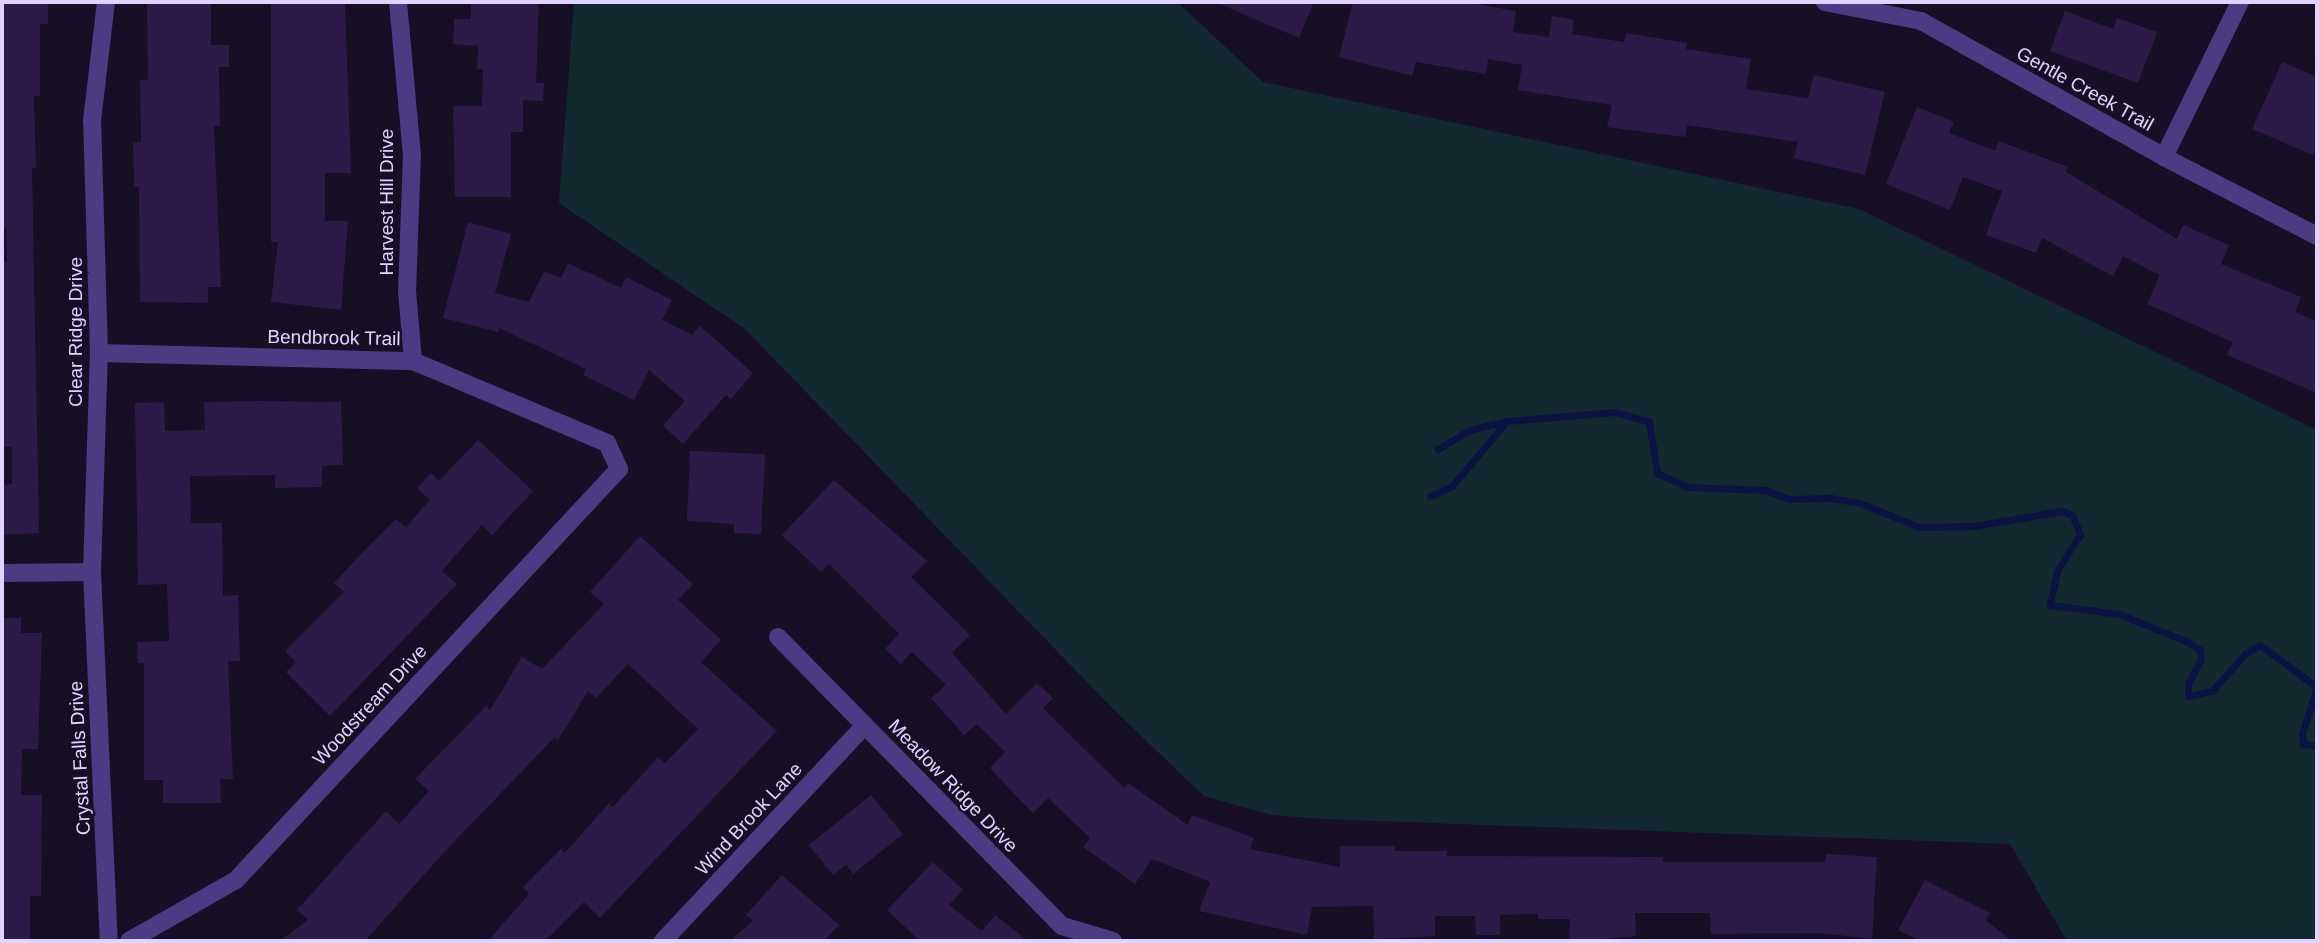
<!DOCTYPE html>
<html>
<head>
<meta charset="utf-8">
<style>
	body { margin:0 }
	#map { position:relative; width:2319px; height:943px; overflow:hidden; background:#170f25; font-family:Arial,sans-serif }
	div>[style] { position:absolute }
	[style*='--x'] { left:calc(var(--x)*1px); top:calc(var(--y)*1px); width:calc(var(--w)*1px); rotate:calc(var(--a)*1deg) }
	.green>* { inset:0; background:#122a2f }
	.stream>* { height:7px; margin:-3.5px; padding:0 3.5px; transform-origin:3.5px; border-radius:3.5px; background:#0a1342 }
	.building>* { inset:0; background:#2c1b46 }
	.minor>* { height:18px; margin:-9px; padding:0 9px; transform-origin:9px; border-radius:9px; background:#4c3a83 }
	span { translate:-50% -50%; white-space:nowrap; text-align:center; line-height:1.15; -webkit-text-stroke:5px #170f25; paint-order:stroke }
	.street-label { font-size:19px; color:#e1d3ff }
	.frame { position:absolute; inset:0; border:4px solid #e1d3ff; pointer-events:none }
</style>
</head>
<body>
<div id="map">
	<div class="green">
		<div style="clip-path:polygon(574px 2px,1177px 2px,1263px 82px,1859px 209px,2317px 430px,2317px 941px,2067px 941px,2010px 844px,1323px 819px,1272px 815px,1204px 796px,1114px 710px,745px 329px,559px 203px)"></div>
	</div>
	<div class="stream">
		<div style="--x:1438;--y:449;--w:37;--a:-31"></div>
		<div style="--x:1470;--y:430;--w:38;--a:-14"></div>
		<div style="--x:1507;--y:421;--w:108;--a:-4.8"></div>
		<div style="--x:1615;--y:412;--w:35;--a:16"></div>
		<div style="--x:1649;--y:422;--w:52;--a:81.1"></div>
		<div style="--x:1657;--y:473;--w:33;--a:25"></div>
		<div style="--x:1687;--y:487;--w:78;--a:2.2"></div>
		<div style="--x:1765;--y:490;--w:26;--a:21"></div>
		<div style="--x:1789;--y:499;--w:41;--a:-1.4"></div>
		<div style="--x:1830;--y:498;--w:30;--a:9"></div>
		<div style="--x:1860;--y:503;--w:64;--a:22.1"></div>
		<div style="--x:1919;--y:527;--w:55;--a:-1"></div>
		<div style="--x:1974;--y:526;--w:89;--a:-9.7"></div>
		<div style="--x:2062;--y:511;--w:11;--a:22"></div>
		<div style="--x:2072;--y:515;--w:21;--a:67"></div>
		<div style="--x:2080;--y:534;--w:44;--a:121.9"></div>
		<div style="--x:2057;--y:571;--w:35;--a:102"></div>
		<div style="--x:2050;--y:605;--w:70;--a:7.4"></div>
		<div style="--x:2119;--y:614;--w:74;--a:22.1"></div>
		<div style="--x:2188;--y:642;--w:14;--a:34"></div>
		<div style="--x:2200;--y:650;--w:9;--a:84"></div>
		<div style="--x:2201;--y:659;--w:27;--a:118"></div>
		<div style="--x:2188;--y:683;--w:13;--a:90"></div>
		<div style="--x:2188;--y:696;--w:25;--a:-12"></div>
		<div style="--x:2212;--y:691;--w:50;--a:-48.3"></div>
		<div style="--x:2245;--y:654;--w:17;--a:-31"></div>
		<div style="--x:2260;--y:645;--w:71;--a:36.4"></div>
		<div style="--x:2317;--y:687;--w:49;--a:107.7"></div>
		<div style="--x:2302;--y:734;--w:10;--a:84"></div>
		<div style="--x:2303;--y:744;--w:14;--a:8"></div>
		<div style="--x:1430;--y:496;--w:24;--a:-24"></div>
		<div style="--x:1452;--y:486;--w:84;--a:-49.8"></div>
	</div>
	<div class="building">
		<div style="clip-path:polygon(2px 2px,48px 2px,48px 24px,40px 24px,40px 96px,34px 96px,36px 168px,32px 168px,39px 533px,2px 535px,2px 485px,12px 484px,12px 447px,2px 447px,2px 262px,7px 262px,6px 228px,2px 228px)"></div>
		<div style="clip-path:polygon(147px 2px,211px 2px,211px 45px,229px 45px,229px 67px,219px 67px,220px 126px,214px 126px,221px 287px,208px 287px,208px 303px,140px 302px,139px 187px,134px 187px,133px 143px,141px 142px,140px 80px,148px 80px)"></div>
		<div style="clip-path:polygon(271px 2px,345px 2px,351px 173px,325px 173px,325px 221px,348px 221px,341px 310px,271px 302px,278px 242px,271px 242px)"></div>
		<div style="clip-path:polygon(471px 2px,539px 2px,536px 83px,544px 83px,543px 101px,523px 100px,523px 132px,511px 132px,511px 197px,455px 197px,453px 106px,482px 106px,483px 69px,477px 69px,478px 46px,453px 44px,454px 19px,471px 19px)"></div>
		<div style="clip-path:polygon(1215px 2px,1314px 2px,1299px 38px)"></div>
		<div style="clip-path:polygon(1353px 2px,1465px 2px,1516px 11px,1513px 32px,1549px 37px,1552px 16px,1574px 20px,1572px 34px,1624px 42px,1626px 33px,1687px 43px,1686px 49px,1751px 59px,1746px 89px,1808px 98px,1814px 75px,1885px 92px,1865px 175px,1794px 158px,1798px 142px,1687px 125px,1685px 137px,1607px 127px,1612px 105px,1518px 90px,1522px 65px,1488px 59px,1486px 74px,1416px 62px,1412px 76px,1339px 57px)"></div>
		<div style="clip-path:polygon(2065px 11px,2113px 29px,2117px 18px,2157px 32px,2138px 83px,2050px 51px)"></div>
		<div style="clip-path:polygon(2282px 62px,2317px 77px,2317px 145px,2313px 155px,2252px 129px)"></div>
		<div style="clip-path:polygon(1917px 107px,1954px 122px,1949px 133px,1995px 151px,1999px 141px,2068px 167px,2066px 172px,2177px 239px,2183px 225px,2229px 245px,2221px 264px,2301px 297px,2295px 312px,2317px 322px,2317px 393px,2227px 355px,2233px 342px,2147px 304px,2160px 275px,2123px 256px,2113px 276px,2042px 238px,2036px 253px,1986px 235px,2002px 191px,1963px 177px,1950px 210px,1886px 184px)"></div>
		<div style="clip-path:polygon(468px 222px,511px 234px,495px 293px,529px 302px,544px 271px,561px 278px,568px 263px,621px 288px,626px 277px,672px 300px,662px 320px,692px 335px,700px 326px,753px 373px,731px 399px,726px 395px,683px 444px,663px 426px,685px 401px,649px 370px,634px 400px,583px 375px,586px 369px,499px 328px,498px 332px,443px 318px)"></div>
		<div style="clip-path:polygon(260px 401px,341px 402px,343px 465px,322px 466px,322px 487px,275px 488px,275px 475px,190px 476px,191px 523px,222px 523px,223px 596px,238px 595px,240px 661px,228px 661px,233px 779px,220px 779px,221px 803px,163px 803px,163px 780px,144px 780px,144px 663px,138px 663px,137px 642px,169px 641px,167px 584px,138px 585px,135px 403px,164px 402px,165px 431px,205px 430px,204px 402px)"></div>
		<div style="clip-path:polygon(478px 440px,533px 491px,492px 535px,482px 525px,442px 571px,457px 584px,330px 716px,286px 672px,296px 662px,285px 651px,344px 592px,334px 583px,363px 552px,396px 519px,406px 527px,430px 500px,417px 488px,431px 473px,439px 481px)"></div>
		<div style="clip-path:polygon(690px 451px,765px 454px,761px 534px,734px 533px,734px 524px,687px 521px)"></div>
		<div style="clip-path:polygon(834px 480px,927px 561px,911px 577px,970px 635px,952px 653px,1006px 714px,1037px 683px,1053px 698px,1043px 708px,1124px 788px,1128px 783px,1188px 825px,1192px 815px,1254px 838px,1250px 849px,1340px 867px,1340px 846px,1395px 846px,1395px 851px,1447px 851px,1447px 856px,1663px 857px,1663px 862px,1825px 862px,1826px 854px,1877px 857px,1872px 939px,1821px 933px,1711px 934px,1710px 913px,1635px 913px,1636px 936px,1593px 940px,1569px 939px,1570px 919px,1538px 919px,1538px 914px,1500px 915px,1500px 935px,1476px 935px,1475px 916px,1435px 916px,1435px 936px,1374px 939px,1373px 906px,1312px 907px,1307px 935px,1199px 911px,1210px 882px,1152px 859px,1135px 884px,1083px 847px,1090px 838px,1048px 798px,1033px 813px,1016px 796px,990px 768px,1005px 752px,977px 724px,964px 735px,931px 698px,946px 685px,912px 652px,901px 664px,885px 649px,899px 634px,829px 564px,821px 572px,782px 535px)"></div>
		<div style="clip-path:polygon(640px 536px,693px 584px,678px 600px,721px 640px,701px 662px,777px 731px,600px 918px,584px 902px,545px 941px,488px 941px,529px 894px,523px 887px,561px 849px,565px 853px,609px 803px,613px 807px,658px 757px,665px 763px,698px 729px,628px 664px,596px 698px,588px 691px,558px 740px,554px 738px,448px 848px,365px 941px,280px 941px,308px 920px,297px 910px,386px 811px,399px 824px,429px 791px,415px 779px,486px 706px,490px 710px,522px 657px,542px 669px,604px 604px,590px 592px)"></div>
		<div style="clip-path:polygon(2px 618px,21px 618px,21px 633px,42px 633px,38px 749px,22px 749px,21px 795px,42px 795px,41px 896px,30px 896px,30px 941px,2px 941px)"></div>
		<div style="clip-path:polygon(871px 795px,903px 834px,853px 874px,846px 865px,833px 875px,809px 845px)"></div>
		<div style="clip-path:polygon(933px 862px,963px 890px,949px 905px,982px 931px,995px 915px,1028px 941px,920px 941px,887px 910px)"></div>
		<div style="clip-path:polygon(782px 875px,839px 925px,824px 941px,730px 941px,753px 921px,746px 915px)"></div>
		<div style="clip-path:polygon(1925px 880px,1990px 913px,1986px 920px,2012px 941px,1920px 941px,1898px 930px)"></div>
	</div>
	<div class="minor">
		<div style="--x:398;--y:2;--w:154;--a:84.8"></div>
		<div style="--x:412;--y:155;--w:136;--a:92.1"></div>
		<div style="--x:407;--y:291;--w:70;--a:85.1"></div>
		<div style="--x:1825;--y:2;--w:98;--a:11.2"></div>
		<div style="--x:1921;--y:21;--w:278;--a:29.2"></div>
		<div style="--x:2164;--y:157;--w:172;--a:27.3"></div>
		<div style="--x:2164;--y:157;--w:173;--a:-63.9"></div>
		<div style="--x:99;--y:353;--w:314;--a:1.5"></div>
		<div style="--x:413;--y:361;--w:211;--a:22.9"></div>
		<div style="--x:607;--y:443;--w:29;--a:65"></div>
		<div style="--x:619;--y:469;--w:562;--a:132.98"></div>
		<div style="--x:236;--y:880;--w:123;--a:150.3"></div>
		<div style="--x:92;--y:572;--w:369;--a:87.4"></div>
		<div style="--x:2;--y:573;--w:90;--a:-0.6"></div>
		<div style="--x:92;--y:572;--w:219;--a:-88.2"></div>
		<div style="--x:99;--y:353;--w:232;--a:-91.7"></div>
		<div style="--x:92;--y:121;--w:120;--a:-83.3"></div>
		<div style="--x:778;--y:637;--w:405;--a:45.5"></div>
		<div style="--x:1062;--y:926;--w:53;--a:16.4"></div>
		<div style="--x:663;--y:941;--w:294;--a:-46.9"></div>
	</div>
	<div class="street-label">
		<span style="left:2085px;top:89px;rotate:29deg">Gentle Creek Trail</span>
		<span style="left:387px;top:202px;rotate:-90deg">Harvest Hill Drive</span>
		<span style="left:76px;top:332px;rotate:-90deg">Clear Ridge Drive</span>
		<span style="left:334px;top:338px;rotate:1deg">Bendbrook Trail</span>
		<span style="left:370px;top:705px;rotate:-47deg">Woodstream Drive</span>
		<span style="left:80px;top:758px;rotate:-93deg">Crystal Falls Drive</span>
		<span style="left:953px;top:786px;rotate:46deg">Meadow Ridge Drive</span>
		<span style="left:749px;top:819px;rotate:-47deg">Wind Brook Lane</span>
	</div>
	<div class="frame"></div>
</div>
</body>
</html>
